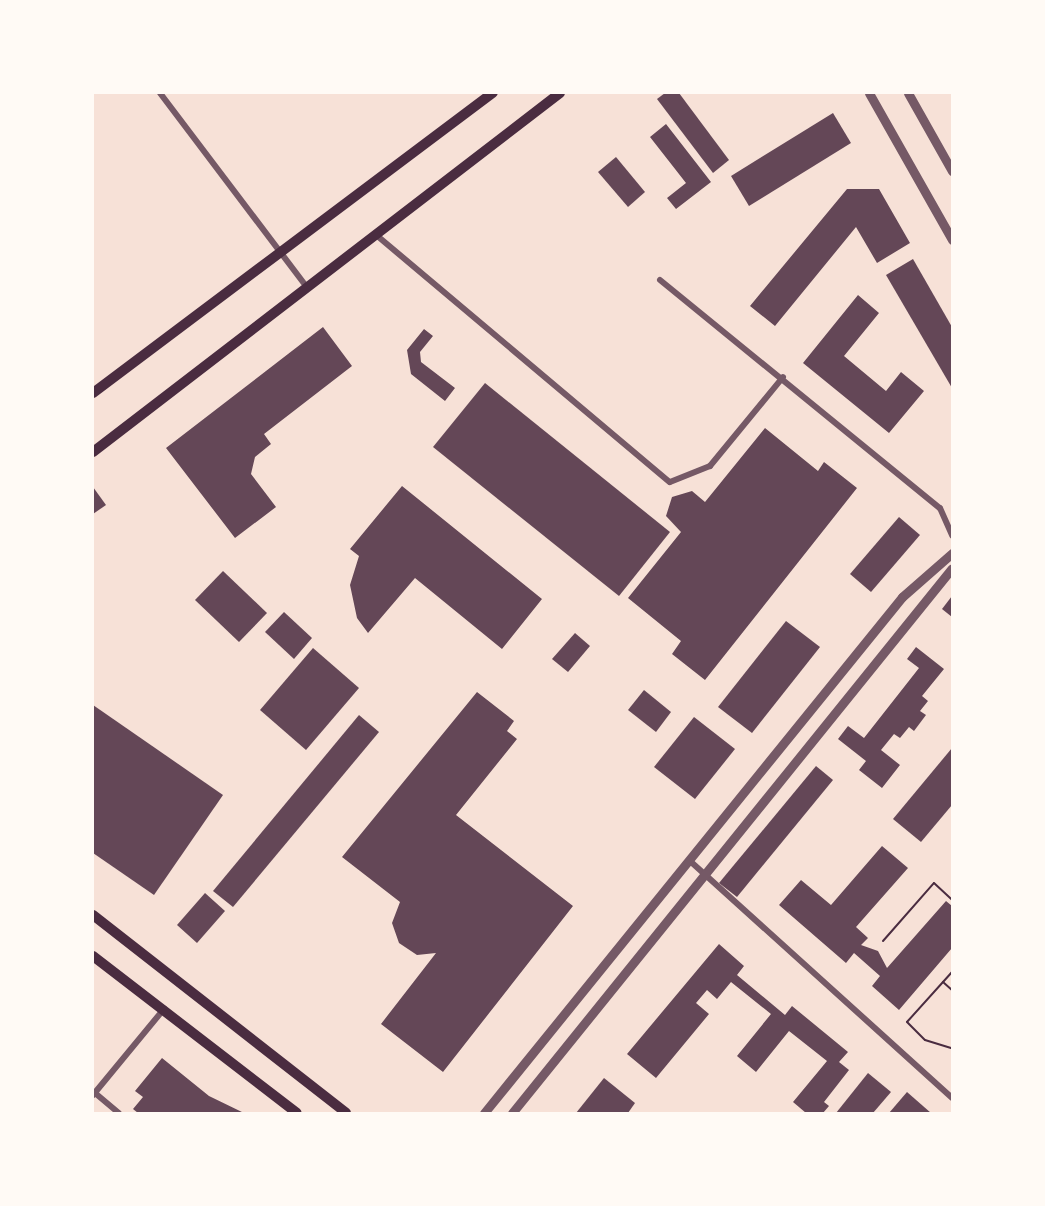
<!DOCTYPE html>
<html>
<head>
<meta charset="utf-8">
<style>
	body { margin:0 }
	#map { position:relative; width:1045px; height:1206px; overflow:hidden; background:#f7e1d7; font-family:Helvetica,sans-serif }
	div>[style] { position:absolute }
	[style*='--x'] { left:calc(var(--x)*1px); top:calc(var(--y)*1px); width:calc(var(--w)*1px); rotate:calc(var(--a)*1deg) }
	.building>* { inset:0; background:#644757 }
	.path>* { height:2px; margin:-1px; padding:0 1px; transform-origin:1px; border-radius:1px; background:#4a2c40 }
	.minor>* { height:6px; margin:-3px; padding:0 3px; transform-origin:3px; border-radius:3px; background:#755966 }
	.tertiary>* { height:9px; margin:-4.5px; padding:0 4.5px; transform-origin:4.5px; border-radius:4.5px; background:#755966 }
	.primary>* { height:10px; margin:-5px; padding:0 5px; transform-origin:5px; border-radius:5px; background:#4a2c40 }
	span { translate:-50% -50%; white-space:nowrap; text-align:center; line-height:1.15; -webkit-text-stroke:4.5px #fffaf5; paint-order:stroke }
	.frame { position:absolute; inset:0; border:94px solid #fffaf5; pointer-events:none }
</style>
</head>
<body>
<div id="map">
	<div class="building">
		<div style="clip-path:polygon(665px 93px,679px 93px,729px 160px,713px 173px,657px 99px)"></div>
		<div style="clip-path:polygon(833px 113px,851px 143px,749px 206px,731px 176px)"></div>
		<div style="clip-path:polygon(666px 124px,711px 182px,676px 209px,667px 198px,686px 183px,650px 137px)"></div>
		<div style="clip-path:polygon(616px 157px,645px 192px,628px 207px,598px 172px)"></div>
		<div style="clip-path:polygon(847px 189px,879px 189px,910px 243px,877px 263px,856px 227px,775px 326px,750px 306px)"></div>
		<div style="clip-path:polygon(913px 259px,952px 327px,952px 388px,886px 275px)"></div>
		<div style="clip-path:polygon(858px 295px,879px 313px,844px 356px,886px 391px,901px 372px,924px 391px,889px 433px,803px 363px)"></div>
		<div style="clip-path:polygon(323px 327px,352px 366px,264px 434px,271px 444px,255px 457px,251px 474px,276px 507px,235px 538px,166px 448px)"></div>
		<div style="clip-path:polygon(424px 329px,433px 336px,420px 352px,421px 362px,455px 388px,445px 401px,411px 374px,407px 350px)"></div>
		<div style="clip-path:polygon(485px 383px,670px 532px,619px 596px,433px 447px)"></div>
		<div style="clip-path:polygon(765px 428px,818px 471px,824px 462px,857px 488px,705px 680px,672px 654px,681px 641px,628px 598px,681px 532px,666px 516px,672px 497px,692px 491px,705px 502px)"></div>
		<div style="clip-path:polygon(402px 486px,542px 599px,502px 649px,415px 578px,368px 633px,357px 618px,350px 585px,359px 556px,350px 549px)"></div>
		<div style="clip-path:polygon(93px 487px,106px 505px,93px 514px)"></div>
		<div style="clip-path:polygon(899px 517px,920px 535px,871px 592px,850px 574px)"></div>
		<div style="clip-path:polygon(223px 571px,267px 613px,239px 642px,195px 600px)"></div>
		<div style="clip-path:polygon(952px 596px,952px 617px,942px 609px)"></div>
		<div style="clip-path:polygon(284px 612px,312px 638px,294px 659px,265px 632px)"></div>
		<div style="clip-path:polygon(786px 621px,820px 647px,752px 733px,718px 707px)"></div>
		<div style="clip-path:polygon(575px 633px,590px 646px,568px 672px,552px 659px)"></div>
		<div style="clip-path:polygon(916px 647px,944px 669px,922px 696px,928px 701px,920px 711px,926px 715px,914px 731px,909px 727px,900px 738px,894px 734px,881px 750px,900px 765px,882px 788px,859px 770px,866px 761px,838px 739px,848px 726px,864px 738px,919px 668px,907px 659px)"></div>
		<div style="clip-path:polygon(313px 648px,359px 688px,306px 750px,260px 710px)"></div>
		<div style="clip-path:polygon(644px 690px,671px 712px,656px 732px,628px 710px)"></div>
		<div style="clip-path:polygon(477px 692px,514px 721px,507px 731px,517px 739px,456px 815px,573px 906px,443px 1072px,381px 1024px,436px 953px,417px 955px,399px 943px,392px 923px,400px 902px,342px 857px)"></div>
		<div style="clip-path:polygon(93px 705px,223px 795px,154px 895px,93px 853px)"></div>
		<div style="clip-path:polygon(359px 715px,379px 732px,233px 907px,213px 891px)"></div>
		<div style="clip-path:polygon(694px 717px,735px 749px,695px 799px,654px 767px)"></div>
		<div style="clip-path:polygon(952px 748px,952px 805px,921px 842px,893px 819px)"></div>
		<div style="clip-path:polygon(816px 766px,833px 780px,737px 897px,719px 883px)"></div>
		<div style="clip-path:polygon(882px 846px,908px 868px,856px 927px,868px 938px,861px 945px,878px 951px,887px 968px,946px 901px,952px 906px,952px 948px,899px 1010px,872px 986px,880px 976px,854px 953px,846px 963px,779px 905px,801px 880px,831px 905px)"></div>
		<div style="clip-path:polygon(205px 893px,225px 911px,197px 943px,177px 925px)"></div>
		<div style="clip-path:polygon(719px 944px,744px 966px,737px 975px,785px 1015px,792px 1006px,848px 1052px,839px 1062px,849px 1070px,824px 1102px,829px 1106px,823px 1113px,806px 1113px,793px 1102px,827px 1061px,789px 1031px,756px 1072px,737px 1056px,771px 1014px,731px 982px,717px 999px,707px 990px,696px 1003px,709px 1014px,656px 1078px,627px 1054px)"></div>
		<div style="clip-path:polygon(162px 1058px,209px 1096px,244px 1113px,138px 1113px,133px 1109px,143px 1097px,135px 1091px)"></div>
		<div style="clip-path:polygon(868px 1073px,891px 1092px,873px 1113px,836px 1113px)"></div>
		<div style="clip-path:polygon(604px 1078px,635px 1103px,628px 1113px,576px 1113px)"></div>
		<div style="clip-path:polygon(907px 1092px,931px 1113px,889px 1113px)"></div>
	</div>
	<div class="path">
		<div style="--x:883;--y:941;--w:77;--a:-48.7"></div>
		<div style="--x:934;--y:883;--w:25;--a:43"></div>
		<div style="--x:952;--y:972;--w:67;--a:132"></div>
		<div style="--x:907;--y:1022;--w:25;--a:45"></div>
		<div style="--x:925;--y:1040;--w:28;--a:17"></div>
		<div style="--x:943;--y:982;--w:12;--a:42"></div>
	</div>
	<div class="minor">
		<div style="--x:160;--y:93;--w:242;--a:52.9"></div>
		<div style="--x:375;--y:234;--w:385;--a:40.1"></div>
		<div style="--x:670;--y:482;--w:43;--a:-21.8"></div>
		<div style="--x:710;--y:466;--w:115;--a:-50.6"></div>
		<div style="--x:660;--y:280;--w:361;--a:39.2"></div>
		<div style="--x:940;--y:508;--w:30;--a:66"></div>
		<div style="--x:690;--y:861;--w:353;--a:42.1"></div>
		<div style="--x:95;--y:1093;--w:31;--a:40"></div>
		<div style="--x:93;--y:1095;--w:112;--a:-50.5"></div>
	</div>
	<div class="tertiary">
		<div style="--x:869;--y:93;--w:169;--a:60.5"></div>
		<div style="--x:908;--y:93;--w:90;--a:60.6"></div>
		<div style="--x:484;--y:1113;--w:664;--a:-50.99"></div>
		<div style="--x:902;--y:597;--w:67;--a:-41.3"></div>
		<div style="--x:512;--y:1113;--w:700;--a:-51.08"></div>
	</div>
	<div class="primary">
		<div style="--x:93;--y:393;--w:500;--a:-36.9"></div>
		<div style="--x:93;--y:452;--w:589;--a:-37.55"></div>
		<div style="--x:93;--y:915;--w:321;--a:38"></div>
		<div style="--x:93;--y:956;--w:257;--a:37.6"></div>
	</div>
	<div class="frame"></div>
</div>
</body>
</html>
